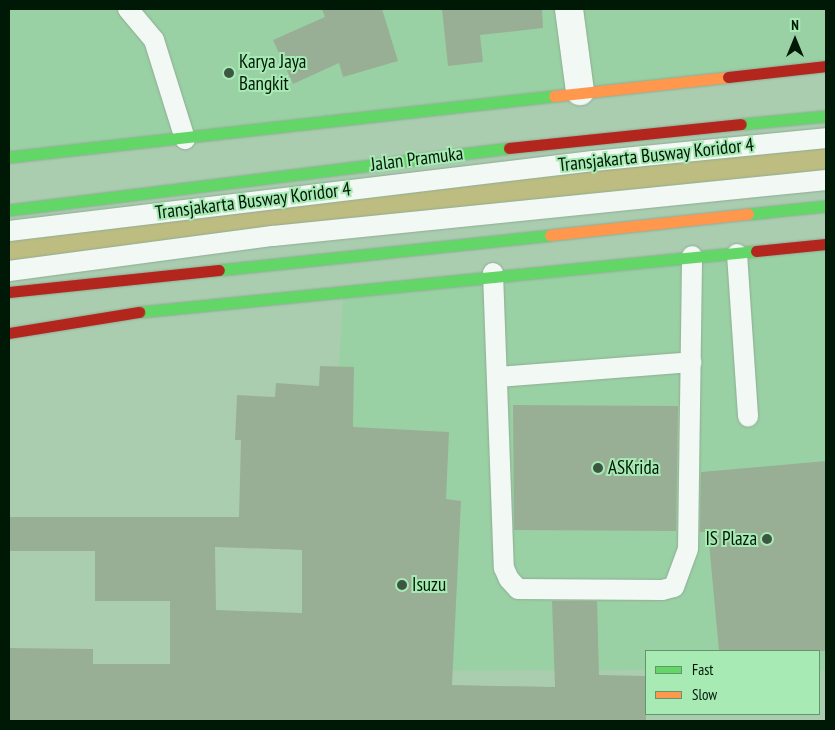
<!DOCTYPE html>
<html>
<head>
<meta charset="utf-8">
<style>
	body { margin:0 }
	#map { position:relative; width:835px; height:730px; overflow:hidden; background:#aacdb0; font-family:"PT Sans Narrow",sans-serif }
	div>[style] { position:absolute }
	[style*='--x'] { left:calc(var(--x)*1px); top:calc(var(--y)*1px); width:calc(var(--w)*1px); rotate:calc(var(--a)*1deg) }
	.built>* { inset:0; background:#99d1a4 }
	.green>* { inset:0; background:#bebd81 }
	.building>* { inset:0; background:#99af95 }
	.roads { filter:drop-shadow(0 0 1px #90ac95) drop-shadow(0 0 1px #90ac95) }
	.lane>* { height:20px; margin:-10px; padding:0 10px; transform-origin:10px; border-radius:10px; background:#f2f8f3 }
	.street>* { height:28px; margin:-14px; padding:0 14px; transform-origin:14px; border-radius:14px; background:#f2f8f3 }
	.fast>* { height:11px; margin:-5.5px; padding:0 5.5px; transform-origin:5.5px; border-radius:5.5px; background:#63d668 }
	.slow>* { height:11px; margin:-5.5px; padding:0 5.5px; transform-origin:5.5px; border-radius:5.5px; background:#ff974d }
	.jam>* { height:11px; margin:-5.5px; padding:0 5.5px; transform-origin:5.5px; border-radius:5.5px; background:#b3261e }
	.dots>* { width:14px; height:14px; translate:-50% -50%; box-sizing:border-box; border:2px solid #a7eab4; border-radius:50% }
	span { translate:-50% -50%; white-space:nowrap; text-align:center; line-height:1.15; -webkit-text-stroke:4px #a7eab4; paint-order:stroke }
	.poi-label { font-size:19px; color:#001806 }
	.left { translate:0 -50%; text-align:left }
	.right { translate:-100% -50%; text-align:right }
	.street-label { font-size:19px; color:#001806 }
	.frame { position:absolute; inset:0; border:10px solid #001806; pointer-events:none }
	.legend { position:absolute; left:645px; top:650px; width:175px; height:65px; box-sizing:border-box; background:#a7eab4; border:1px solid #64966e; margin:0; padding:6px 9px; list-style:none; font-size:15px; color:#001806 }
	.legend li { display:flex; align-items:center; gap:10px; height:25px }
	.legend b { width:25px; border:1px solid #64966e }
	.north { position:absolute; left:770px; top:15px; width:50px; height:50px; -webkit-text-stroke:4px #a7eab4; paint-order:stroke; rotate:0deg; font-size:14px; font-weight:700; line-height:20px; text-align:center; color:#001806 }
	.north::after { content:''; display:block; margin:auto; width:18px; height:22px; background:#001806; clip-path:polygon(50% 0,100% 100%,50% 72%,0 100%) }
</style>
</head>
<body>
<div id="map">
	<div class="built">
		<div style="clip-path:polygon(9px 9px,826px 9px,826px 67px,9px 159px)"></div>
		<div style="clip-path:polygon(826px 243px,826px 670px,819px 670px,819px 651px,646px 651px,646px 670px,319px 671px,344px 289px)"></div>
	</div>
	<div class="green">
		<div style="clip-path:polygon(826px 138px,826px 180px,9px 271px,9px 232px)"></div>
	</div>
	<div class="building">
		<div style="clip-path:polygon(322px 9px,382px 9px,398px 61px,343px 77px,339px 63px,293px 84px,273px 40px,325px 17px)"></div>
		<div style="clip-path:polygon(442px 9px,542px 9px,543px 28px,480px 35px,483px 62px,448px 66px)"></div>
		<div style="clip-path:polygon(evenodd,320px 366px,354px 367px,353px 427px,449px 432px,446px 499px,461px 501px,452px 685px,555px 687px,552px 601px,597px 601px,599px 675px,646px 676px,646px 721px,9px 721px,9px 648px,93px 649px,93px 664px,170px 664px,170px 601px,95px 601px,95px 551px,9px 551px,9px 517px,239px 517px,241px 440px,235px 440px,237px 395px,275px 397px,276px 383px,319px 386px,320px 366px,215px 547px,302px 550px,302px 613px,216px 610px,215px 547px)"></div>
		<div style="clip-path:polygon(513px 405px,678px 406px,676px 531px,514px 530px)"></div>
		<div style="clip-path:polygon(826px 461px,826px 651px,719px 651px,708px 532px,700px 532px,701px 472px)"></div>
	</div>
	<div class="roads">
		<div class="lane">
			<div style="--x:128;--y:9;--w:40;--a:50"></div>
			<div style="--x:154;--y:40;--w:104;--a:72.6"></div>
			<div style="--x:9;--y:231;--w:588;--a:-6.84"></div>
			<div style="--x:593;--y:161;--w:234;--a:-5.6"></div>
			<div style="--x:737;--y:254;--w:163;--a:86.1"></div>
			<div style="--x:9;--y:271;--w:266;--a:-7.6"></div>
			<div style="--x:273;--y:236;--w:556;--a:-5.78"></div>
			<div style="--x:493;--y:273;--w:295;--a:87.9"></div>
			<div style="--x:504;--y:568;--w:12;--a:66"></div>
			<div style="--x:509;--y:579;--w:13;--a:48"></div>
			<div style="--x:518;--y:589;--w:144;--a:0.4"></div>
			<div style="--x:662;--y:590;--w:12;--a:-14"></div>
			<div style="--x:674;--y:587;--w:40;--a:-69.8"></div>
			<div style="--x:688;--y:549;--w:293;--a:-89.2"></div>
			<div style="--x:498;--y:377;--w:194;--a:-4.4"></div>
		</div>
		<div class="street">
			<div style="--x:569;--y:9;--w:83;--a:82.4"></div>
		</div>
		<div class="fast">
			<div style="--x:741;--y:124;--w:85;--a:-5.4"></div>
			<div style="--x:9;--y:157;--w:548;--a:-6.39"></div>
			<div style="--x:9;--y:210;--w:504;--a:-7.07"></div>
			<div style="--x:748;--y:214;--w:78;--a:-5.9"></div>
			<div style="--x:219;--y:270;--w:333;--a:-6"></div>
			<div style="--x:139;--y:312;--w:620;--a:-5.65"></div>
		</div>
		<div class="slow">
			<div style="--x:554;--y:96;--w:175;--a:-6.2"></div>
			<div style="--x:550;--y:235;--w:199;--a:-6.1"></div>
		</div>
		<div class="jam">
			<div style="--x:728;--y:77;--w:99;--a:-6.4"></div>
			<div style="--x:509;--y:148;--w:233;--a:-5.9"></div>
			<div style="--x:756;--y:251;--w:70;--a:-5.7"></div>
			<div style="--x:9;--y:292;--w:211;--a:-6"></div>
			<div style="--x:9;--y:333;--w:132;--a:-9.2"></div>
		</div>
	</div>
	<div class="dots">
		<div style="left:229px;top:73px;background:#3b5742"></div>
		<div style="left:598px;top:468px;background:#3b5742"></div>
		<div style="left:767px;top:539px;background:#3b5742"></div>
		<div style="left:402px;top:585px;background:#3b5742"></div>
	</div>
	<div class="poi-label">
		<span class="left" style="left:239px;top:73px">Karya Jaya<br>Bangkit</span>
		<span class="left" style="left:608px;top:468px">ASKrida</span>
		<span class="right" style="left:757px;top:539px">IS Plaza</span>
		<span class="left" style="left:412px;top:585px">Isuzu</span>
	</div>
	<div class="street-label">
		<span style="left:656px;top:155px;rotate:-6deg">Transjakarta Busway Koridor 4</span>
		<span style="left:417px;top:159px;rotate:-7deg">Jalan Pramuka</span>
		<span style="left:253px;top:201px;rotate:-7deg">Transjakarta Busway Koridor 4</span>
	</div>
	<div class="frame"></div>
	<ul class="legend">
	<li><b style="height:6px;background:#63d668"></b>Fast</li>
	<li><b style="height:6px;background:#ff974d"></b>Slow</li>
	</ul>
	<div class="north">N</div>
</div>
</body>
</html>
